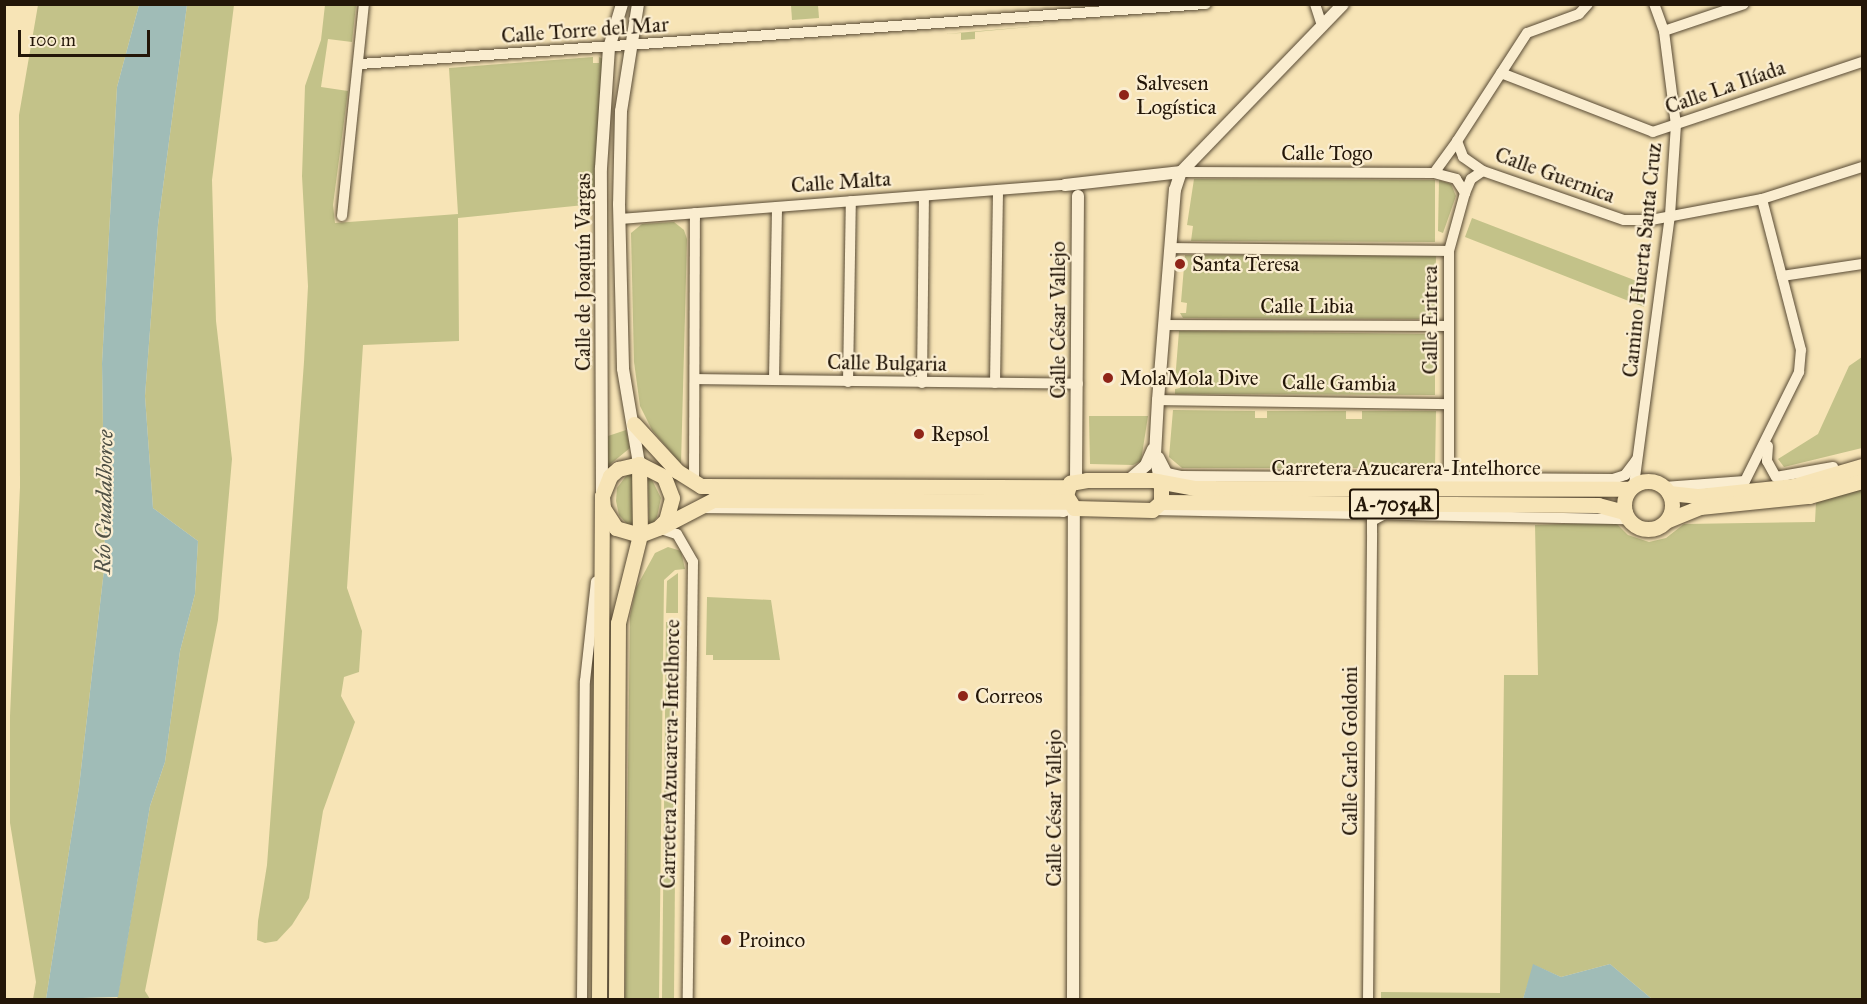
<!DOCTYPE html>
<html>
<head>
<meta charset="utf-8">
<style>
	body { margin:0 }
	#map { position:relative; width:1867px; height:1004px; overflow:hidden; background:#f7e4b6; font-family:"IM FELL Great Primer",serif }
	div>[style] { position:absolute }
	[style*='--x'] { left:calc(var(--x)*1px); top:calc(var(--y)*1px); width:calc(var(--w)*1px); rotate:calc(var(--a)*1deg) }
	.green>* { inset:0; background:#c3c289 }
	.water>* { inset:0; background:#a0bcb7 }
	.roads { filter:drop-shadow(0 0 2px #584a34) drop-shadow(0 0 2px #584a34) }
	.minor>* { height:10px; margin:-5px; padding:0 5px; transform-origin:5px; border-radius:5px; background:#faedd0 }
	.tertiary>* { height:12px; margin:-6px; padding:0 6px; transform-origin:6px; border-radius:6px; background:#faedd0 }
	.primary>* { height:15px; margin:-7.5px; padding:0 7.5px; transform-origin:7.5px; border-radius:7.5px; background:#f7e4b6 }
	.primary>.ring { margin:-7.5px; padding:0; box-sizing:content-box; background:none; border:15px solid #f7e4b6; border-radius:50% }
	.dots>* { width:16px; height:16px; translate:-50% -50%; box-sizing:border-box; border:3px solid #faedd0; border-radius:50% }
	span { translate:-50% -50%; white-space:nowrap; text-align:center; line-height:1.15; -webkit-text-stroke:4.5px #faedd0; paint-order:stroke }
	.shield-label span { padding:2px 4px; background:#faedd0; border:2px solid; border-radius:4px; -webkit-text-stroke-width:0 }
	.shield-label { font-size:20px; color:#231608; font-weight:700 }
	.street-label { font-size:21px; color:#231608 }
	.poi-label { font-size:21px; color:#231608 }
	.left { translate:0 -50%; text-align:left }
	.water-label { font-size:22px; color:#4f5045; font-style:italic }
	.frame { position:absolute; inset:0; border:6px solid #231608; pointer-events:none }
	.scale { position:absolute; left:18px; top:30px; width:132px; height:27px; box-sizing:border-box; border:3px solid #231608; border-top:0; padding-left:8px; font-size:18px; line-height:21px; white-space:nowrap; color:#231608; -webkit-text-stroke:4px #faedd0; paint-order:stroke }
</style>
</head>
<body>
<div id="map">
	<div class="green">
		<div style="clip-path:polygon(38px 5px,139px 5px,117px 87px,102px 363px,105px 561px,79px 787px,46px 999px,33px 999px,36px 982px,10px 823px,10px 716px,20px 487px,19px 115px)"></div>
		<div style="clip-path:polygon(187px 5px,234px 5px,212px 180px,216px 321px,232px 459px,218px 620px,145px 991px,150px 999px,117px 1000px,150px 806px,165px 762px,180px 651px,195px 594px,198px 541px,153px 508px,145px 396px,158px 225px)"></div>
		<div style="clip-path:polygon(325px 5px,356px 5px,352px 42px,328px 39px,321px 87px,348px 91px,333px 205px,335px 223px,458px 214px,449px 68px,593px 57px,593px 63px,599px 63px,599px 57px,603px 59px,594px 204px,458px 218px,459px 341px,363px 345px,347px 588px,362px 631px,359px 672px,344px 677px,341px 696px,355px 722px,323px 811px,309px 898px,292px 925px,277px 941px,265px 943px,257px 940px,258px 921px,267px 865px,304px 362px,308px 286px,302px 176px,305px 86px,321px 40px)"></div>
		<div style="clip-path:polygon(791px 5px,818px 5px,819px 18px,792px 20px)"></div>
		<div style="clip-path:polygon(1061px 24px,975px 32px,975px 39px,961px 40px,961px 33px,945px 34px)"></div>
		<div style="clip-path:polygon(1194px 179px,1435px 180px,1435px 242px,1191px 241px,1193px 226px,1187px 225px)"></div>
		<div style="clip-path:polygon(1439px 180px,1451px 184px,1456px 196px,1443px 233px,1438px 231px)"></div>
		<div style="clip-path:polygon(1472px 218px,1642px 283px,1649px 272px,1644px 307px,1465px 237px)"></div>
		<div style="clip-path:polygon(674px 222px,684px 230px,687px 239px,681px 464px,652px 430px,640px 406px,634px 362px,631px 233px,642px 224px)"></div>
		<div style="clip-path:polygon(1185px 255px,1436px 256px,1435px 319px,1183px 318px,1180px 313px,1186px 313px,1187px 303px,1181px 302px)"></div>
		<div style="clip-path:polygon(1179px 331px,1435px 334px,1435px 395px,1175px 394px,1175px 389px,1180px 388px,1180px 382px,1175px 381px)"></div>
		<div style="clip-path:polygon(1862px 357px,1862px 448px,1784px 467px,1778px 459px,1818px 434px,1849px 366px)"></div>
		<div style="clip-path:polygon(1173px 410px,1255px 411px,1255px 418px,1267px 418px,1267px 411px,1346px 411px,1346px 419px,1362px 419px,1362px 411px,1436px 411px,1435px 468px,1182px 468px,1169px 457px)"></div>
		<div style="clip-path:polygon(1089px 416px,1148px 416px,1141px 461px,1133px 465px,1090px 464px)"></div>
		<div style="clip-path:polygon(626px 430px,630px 448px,608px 466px,608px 436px)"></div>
		<div style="clip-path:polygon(632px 468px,633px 531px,619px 515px,616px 501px,617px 488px)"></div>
		<div style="clip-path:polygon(648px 472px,661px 498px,657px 517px,649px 529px)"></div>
		<div style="clip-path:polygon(1862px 489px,1862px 999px,1652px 999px,1610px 964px,1561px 977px,1534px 965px,1523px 999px,1381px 999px,1381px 992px,1500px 993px,1504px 675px,1538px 675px,1535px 525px,1615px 522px,1628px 535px,1649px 542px,1666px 538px,1684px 524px,1815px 522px,1816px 502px)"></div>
		<div style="clip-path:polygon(668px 547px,681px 551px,685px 569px,675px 570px,664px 580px,659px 999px,625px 1000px,630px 616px,636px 588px,655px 553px)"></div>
		<div style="clip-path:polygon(678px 573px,678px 613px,666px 613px,667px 581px)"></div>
		<div style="clip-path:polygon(707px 597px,771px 600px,780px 660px,713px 660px,713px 655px,706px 655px)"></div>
		<div style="clip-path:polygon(666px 622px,677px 622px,674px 1000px,662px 999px)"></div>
	</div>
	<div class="water">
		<div style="clip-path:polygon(139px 5px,187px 5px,158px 225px,145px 396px,153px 508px,198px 541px,195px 594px,180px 651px,165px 762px,150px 806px,118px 997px,46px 999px,79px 787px,105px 561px,102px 363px,117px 87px)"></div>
		<div style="clip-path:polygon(1533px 964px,1561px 977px,1610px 964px,1652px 999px,1523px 999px)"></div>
	</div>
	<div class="roads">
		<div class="minor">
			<div style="--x:1315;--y:4;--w:22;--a:72"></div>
			<div style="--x:1588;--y:4;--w:13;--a:132"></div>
			<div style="--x:1579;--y:14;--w:55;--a:159.9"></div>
			<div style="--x:1527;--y:33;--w:129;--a:122.9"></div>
			<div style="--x:1457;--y:141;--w:17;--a:69"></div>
			<div style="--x:1463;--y:157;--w:24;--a:35"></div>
			<div style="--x:1483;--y:171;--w:149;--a:19.2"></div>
			<div style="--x:1624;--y:220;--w:27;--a:0"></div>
			<div style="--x:1651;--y:220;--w:113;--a:-10.7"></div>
			<div style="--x:1762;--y:199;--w:105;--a:-17.7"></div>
			<div style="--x:1664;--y:31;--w:84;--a:-18.6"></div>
			<div style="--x:360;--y:64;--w:848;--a:-4.06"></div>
			<div style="--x:1501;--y:73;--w:163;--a:21.2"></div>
			<div style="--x:1653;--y:132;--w:220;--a:-18.5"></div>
			<div style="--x:1181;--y:172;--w:253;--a:0.2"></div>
			<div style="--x:1434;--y:173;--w:23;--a:15"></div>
			<div style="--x:1456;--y:179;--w:17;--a:57"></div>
			<div style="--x:1434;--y:173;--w:39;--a:-54"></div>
			<div style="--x:342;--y:216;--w:213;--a:-84.1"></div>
			<div style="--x:620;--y:219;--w:446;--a:-4.4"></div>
			<div style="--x:1170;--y:248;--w:279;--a:0.6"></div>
			<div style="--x:1782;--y:276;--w:81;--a:-8.5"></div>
			<div style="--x:1164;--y:325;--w:285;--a:0.2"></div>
			<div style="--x:695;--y:379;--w:383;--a:0.7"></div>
			<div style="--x:774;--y:380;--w:173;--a:-89"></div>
			<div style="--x:848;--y:382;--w:181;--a:-89.1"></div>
			<div style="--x:922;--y:383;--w:187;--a:-89.4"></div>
			<div style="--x:995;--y:383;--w:193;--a:-89.1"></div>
			<div style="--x:1158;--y:400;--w:291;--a:0.8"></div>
			<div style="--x:1768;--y:446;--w:15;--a:94"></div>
			<div style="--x:1767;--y:461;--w:18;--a:61"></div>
			<div style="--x:1776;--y:477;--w:58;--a:-10"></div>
			<div style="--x:1159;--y:457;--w:18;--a:63"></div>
			<div style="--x:1167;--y:473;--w:14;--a:12"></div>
			<div style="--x:1181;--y:476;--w:432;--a:0.4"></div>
			<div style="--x:1613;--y:479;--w:13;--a:-18"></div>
			<div style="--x:1625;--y:475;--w:20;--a:-53"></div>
			<div style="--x:1449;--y:477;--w:226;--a:-90"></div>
			<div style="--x:1449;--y:251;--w:60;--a:-74.6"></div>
			<div style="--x:1465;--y:193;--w:15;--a:-67"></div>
			<div style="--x:1471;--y:179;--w:14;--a:-34"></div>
			<div style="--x:694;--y:481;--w:268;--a:-89.8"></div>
			<div style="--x:1634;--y:485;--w:272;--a:-82.4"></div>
			<div style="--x:1670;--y:215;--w:90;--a:-86.2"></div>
			<div style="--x:1676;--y:125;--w:95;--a:-97.3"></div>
			<div style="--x:1664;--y:31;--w:29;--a:-110"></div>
			<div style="--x:1664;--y:487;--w:81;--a:-4.2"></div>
			<div style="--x:1745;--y:481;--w:122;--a:-63.6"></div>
			<div style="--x:1799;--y:372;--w:22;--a:-85"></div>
			<div style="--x:1801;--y:350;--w:156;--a:-104.5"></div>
			<div style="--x:697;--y:508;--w:366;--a:0.6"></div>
			<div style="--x:1063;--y:512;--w:12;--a:-20"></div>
			<div style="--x:1152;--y:510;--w:476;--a:1.1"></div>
			<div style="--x:658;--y:528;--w:20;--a:18"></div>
			<div style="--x:677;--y:534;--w:32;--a:60"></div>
			<div style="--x:693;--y:562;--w:438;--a:90.7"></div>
			<div style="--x:582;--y:1000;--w:319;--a:-89.5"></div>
			<div style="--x:585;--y:681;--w:100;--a:-83.7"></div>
			<div style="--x:1368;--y:1000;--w:467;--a:-89.5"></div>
			<div style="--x:1372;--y:533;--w:12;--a:-90"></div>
			<div style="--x:1372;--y:521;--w:18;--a:-29"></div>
		</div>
		<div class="tertiary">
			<div style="--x:638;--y:4;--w:108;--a:99"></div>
			<div style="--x:621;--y:111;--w:93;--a:91.2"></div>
			<div style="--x:619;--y:204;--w:165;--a:88.6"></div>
			<div style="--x:623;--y:369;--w:96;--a:80.4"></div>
			<div style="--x:1065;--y:185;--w:117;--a:-6.4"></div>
			<div style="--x:1129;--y:480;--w:23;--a:-41"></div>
			<div style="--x:1146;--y:465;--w:17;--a:-66"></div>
			<div style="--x:1076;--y:481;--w:285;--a:-89.6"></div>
			<div style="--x:1161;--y:485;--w:31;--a:-101"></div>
			<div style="--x:1155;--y:455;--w:55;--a:-86.9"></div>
			<div style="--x:1158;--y:400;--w:211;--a:-85.4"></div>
			<div style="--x:1175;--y:190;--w:19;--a:-72"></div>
			<div style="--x:1181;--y:172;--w:233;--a:-46"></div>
			<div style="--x:602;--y:492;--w:324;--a:-90.2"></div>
			<div style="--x:601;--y:168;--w:120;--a:-86.2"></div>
			<div style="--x:609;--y:48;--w:46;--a:-73.5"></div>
			<div style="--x:1073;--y:1000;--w:492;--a:-89.9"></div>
		</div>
		<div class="primary">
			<div style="--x:634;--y:424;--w:64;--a:47.5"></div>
			<div style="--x:677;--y:471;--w:28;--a:32"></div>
			<div style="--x:701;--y:486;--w:366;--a:0.2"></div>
			<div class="ring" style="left:1624px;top:481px;width:33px;height:33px"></div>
			<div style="--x:1161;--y:485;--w:17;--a:90"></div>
			<div style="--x:1161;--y:502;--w:12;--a:138"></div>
			<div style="--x:1152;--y:510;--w:78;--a:-178.5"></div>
			<div style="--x:1074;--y:508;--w:15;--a:-122"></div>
			<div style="--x:1066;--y:495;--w:13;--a:-72"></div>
			<div style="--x:1070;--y:483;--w:17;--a:-10"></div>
			<div style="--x:1087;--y:480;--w:65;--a:0"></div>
			<div style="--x:1152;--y:480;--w:44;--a:10.5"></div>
			<div style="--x:1195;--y:488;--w:435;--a:0.1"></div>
			<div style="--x:1669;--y:493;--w:30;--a:6"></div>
			<div style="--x:1699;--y:496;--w:96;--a:-6"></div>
			<div style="--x:1794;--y:486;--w:71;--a:-16.4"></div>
			<div style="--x:1161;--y:502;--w:437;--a:0.4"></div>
			<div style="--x:1598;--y:505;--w:28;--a:15"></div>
			<div style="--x:1668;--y:520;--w:35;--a:-22"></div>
			<div style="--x:1700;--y:507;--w:110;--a:-5.8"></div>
			<div style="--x:1809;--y:496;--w:55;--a:-15.8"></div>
			<div style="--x:661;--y:527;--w:59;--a:-27.4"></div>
			<div style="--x:713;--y:500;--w:355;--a:0.3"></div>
			<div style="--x:599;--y:1000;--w:504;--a:-89.66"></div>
			<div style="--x:602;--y:496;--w:22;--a:-68"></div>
			<div style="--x:610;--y:476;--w:11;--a:-41"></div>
			<div style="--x:618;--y:469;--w:22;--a:-13"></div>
			<div style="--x:639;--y:464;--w:28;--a:27"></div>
			<div style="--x:664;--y:477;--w:22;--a:69"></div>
			<div style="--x:672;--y:498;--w:23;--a:105"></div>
			<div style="--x:666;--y:520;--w:11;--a:135"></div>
			<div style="--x:658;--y:528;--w:19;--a:159"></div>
			<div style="--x:640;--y:535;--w:25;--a:-164"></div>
			<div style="--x:616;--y:528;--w:24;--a:-123"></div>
			<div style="--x:603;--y:508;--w:12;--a:-95"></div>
			<div style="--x:616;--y:1000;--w:377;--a:-89.7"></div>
			<div style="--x:618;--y:623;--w:91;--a:-76"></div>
			<div style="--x:640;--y:535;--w:71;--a:-90.8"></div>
		</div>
	</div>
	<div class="dots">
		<div style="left:1124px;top:95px;background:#8f2418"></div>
		<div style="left:1180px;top:264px;background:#8f2418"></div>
		<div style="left:1108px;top:378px;background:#8f2418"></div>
		<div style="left:919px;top:434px;background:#8f2418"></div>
		<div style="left:963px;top:696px;background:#8f2418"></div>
		<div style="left:726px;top:940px;background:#8f2418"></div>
	</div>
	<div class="shield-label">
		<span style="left:1394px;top:504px">A-7054R</span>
	</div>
	<div class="street-label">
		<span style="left:585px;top:30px;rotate:-4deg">Calle Torre del Mar</span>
		<span style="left:1725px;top:87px;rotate:-19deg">Calle La Ilíada</span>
		<span style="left:1327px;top:153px">Calle Togo</span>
		<span style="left:1555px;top:175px;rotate:20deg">Calle Guernica</span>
		<span style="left:841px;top:182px;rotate:-4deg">Calle Malta</span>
		<span style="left:1642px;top:260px;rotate:-84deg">Camino Huerta Santa Cruz</span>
		<span style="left:583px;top:272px;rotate:-90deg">Calle de Joaquín Vargas</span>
		<span style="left:1307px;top:306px">Calle Libia</span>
		<span style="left:1058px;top:320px;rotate:-90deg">Calle César Vallejo</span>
		<span style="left:1430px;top:320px;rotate:-90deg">Calle Eritrea</span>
		<span style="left:887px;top:363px;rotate:1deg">Calle Bulgaria</span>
		<span style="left:1339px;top:383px;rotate:1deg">Calle Gambia</span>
		<span style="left:1406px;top:468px">Carretera Azucarera-Intelhorce</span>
		<span style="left:1350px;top:751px;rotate:-90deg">Calle Carlo Goldoni</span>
		<span style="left:670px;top:754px;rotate:-89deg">Carretera Azucarera-Intelhorce</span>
		<span style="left:1054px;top:808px;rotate:-90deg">Calle César Vallejo</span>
	</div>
	<div class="poi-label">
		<span class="left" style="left:1136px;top:95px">Salvesen<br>Logística</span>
		<span class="left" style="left:1192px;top:264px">Santa Teresa</span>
		<span class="left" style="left:1120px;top:378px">MolaMola Dive</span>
		<span class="left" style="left:931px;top:434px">Repsol</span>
		<span class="left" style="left:975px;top:696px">Correos</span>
		<span class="left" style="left:738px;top:940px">Proinco</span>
	</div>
	<div class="water-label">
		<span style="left:104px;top:502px;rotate:-89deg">Río Guadalhorce</span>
	</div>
	<div class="frame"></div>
	<div class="scale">100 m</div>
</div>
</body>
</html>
